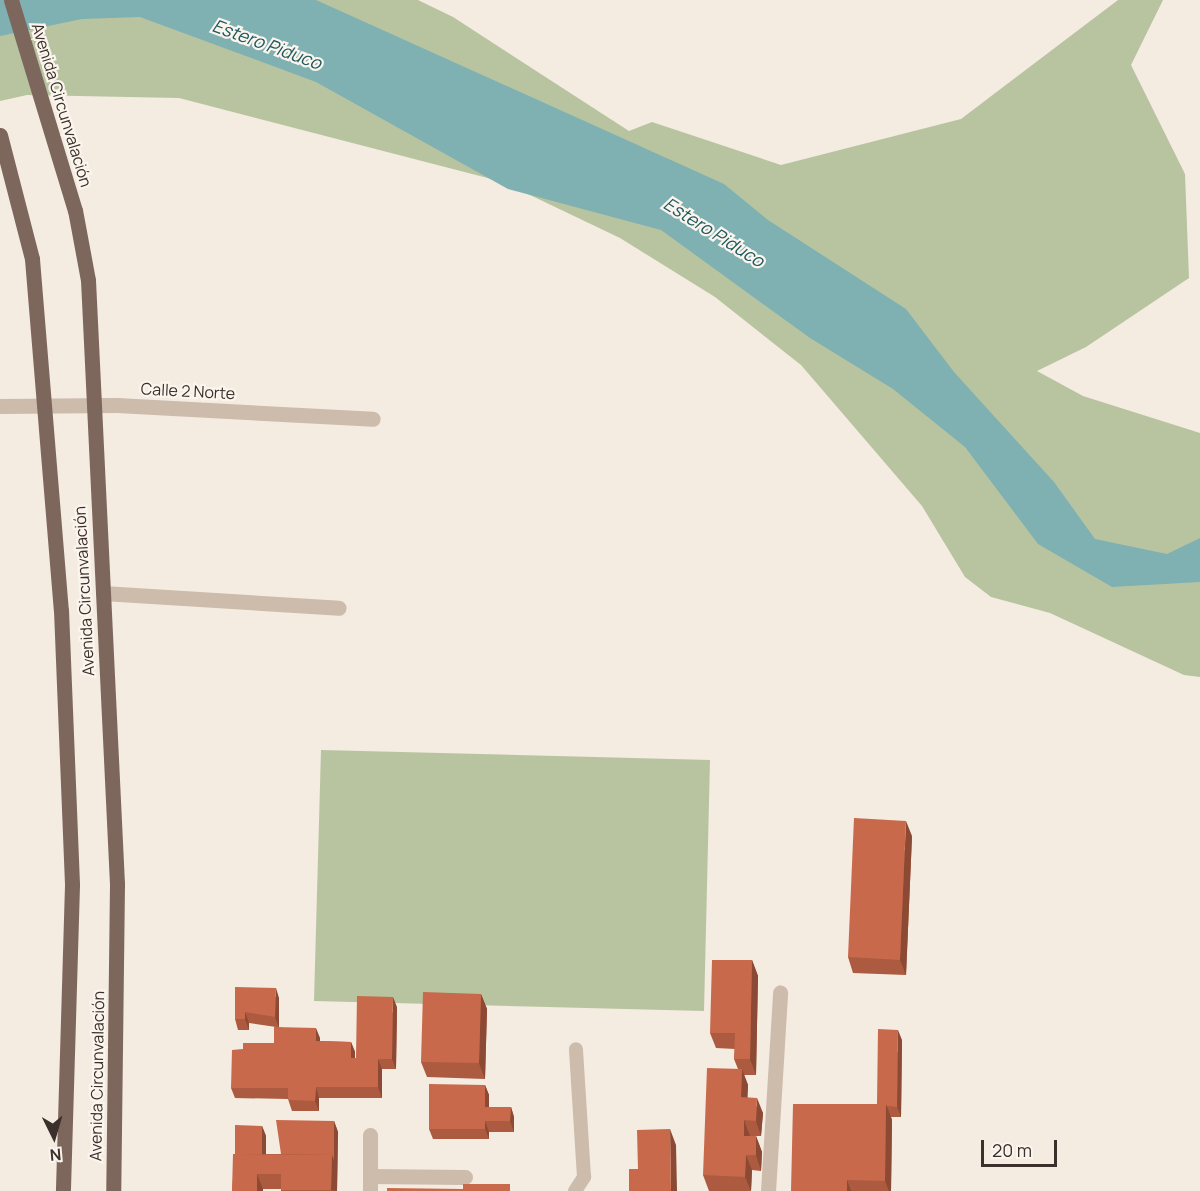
<!DOCTYPE html>
<html>
<head>
<meta charset="utf-8">
<style>
	body { margin:0 }
	#map { position:relative; width:1200px; height:1191px; overflow:hidden; background:#f4ebe1; font-family:Manrope,sans-serif }
	div>[style] { position:absolute }
	[style*='--x'] { left:calc(var(--x)*1px); top:calc(var(--y)*1px); width:calc(var(--w)*1px); rotate:calc(var(--a)*1deg) }
	.green>* { inset:0; background:#b8c4a0 }
	.water>* { inset:0; background:#7fb0b2 }
	.service>* { height:14px; margin:-7px; padding:0 7px; transform-origin:7px; border-radius:7px; background:#cdbbac }
	.minor>* { height:15px; margin:-7.5px; padding:0 7.5px; transform-origin:7.5px; border-radius:7.5px; background:#cdbbac }
	.primary>* { height:15px; margin:-7.5px; padding:0 7.5px; transform-origin:7.5px; border-radius:7.5px; background:#7d675c }
	.wall>* { inset:0; background:#ac5a40 }
	.shaded-wall>* { inset:0; background:#8c4a34 }
	.building>* { inset:0; background:#c8694b }
	span { translate:-50% -50%; white-space:nowrap; text-align:center; line-height:1.15; -webkit-text-stroke:4.5px #fbf5ee; paint-order:stroke }
	.street-label { font-size:16px; color:#3b302b }
	.water-label { font-size:18px; color:#1f5a5e; font-style:italic }
	.north { position:absolute; left:24px; top:1107px; width:60px; height:60px; -webkit-text-stroke:4px #fbf5ee; paint-order:stroke; rotate:175deg; font-size:16px; font-weight:700; line-height:24px; text-align:center; color:#3b302b }
	.north::after { content:''; display:block; margin:auto; width:21px; height:27px; background:#3b302b; clip-path:polygon(50% 0,100% 100%,50% 72%,0 100%) }
	.scale { position:absolute; left:981px; top:1140px; width:76px; height:27px; box-sizing:border-box; border:3px solid #3b302b; border-top:0; padding-left:8px; font-size:18px; line-height:21px; white-space:nowrap; color:#3b302b; -webkit-text-stroke:4px #fbf5ee; paint-order:stroke }
</style>
</head>
<body>
<div id="map">
	<div class="green">
		<div style="clip-path:polygon(0 0,418px 0,453px 17px,629px 131px,652px 122px,781px 165px,961px 119px,1118px 0,1163px 0,1131px 65px,1185px 174px,1189px 278px,1086px 347px,1037px 371px,1083px 396px,1200px 433px,1200px 677px,1184px 675px,1050px 613px,991px 597px,965px 577px,922px 506px,801px 365px,715px 297px,620px 238px,503px 182px,179px 98px,27px 95px,0 101px)"></div>
		<div style="clip-path:polygon(321px 750px,710px 760px,704px 1011px,314px 1001px)"></div>
	</div>
	<div class="water">
		<div style="clip-path:polygon(0 0,316px 0,724px 184px,768px 220px,906px 309px,954px 372px,1054px 482px,1095px 539px,1167px 554px,1200px 538px,1200px 582px,1112px 587px,1038px 544px,965px 447px,893px 389px,810px 338px,661px 230px,508px 189px,316px 82px,140px 17px,82px 19px,0 36px)"></div>
	</div>
	<div class="service">
		<div style="--x:575;--y:1191;--w:17;--a:-57"></div>
		<div style="--x:584;--y:1177;--w:128;--a:-93.6"></div>
	</div>
	<div class="minor">
		<div style="--x:0;--y:406;--w:117;--a:-0.5"></div>
		<div style="--x:117;--y:405;--w:256;--a:3.1"></div>
		<div style="--x:103;--y:593;--w:236;--a:3.6"></div>
		<div style="--x:370;--y:1135;--w:56;--a:90"></div>
		<div style="--x:370;--y:1176;--w:95;--a:0.6"></div>
		<div style="--x:768;--y:1191;--w:199;--a:-86.5"></div>
	</div>
	<div class="primary">
		<div style="--x:11;--y:0;--w:220;--a:73.1"></div>
		<div style="--x:75;--y:210;--w:71;--a:79.5"></div>
		<div style="--x:88;--y:280;--w:605;--a:87.25"></div>
		<div style="--x:117;--y:884;--w:307;--a:90.7"></div>
		<div style="--x:0;--y:135;--w:128;--a:75.5"></div>
		<div style="--x:32;--y:259;--w:352;--a:85.3"></div>
		<div style="--x:61;--y:610;--w:275;--a:87.7"></div>
		<div style="--x:72;--y:885;--w:306;--a:91.7"></div>
	</div>
	<div class="wall">
		<div style="clip-path:polygon(912px 836px,906px 975px,853px 973px,848px 957px)"></div>
		<div style="clip-path:polygon(752px 960px,758px 976px,756px 1075px,744px 1075px,748px 1085px,747px 1097px,763px 1113px,761px 1136px,750px 1136px,756px 1136px,762px 1152px,761px 1171px,752px 1170px,751px 1191px,709px 1191px,703px 1175px,738px 1069px,734px 1059px,735px 1049px,716px 1048px,710px 1033px)"></div>
		<div style="clip-path:polygon(235px 987px,279px 998px,279px 1027px,320px 1038px,320px 1041px,351px 1042px,355px 1052px,355px 1058px,356px 1058px,397px 1007px,396px 1069px,382px 1069px,382px 1098px,319px 1098px,319px 1111px,292px 1111px,288px 1099px,235px 1098px,231px 1088px,243px 1049px,274px 1043px,276px 1027px,249px 1023px,249px 1030px,238px 1030px,235px 1019px)"></div>
		<div style="clip-path:polygon(481px 994px,487px 1009px,485px 1079px,427px 1077px,421px 1062px)"></div>
		<div style="clip-path:polygon(902px 1040px,901px 1117px,891px 1117px,892px 1120px,891px 1191px,791px 1191px,877px 1104px)"></div>
		<div style="clip-path:polygon(485px 1085px,489px 1095px,489px 1107px,511px 1107px,514px 1117px,514px 1132px,489px 1132px,489px 1139px,433px 1139px,429px 1129px)"></div>
		<div style="clip-path:polygon(334px 1121px,338px 1132px,337px 1191px,281px 1191px,281px 1189px,263px 1189px,263px 1191px,232px 1191px,235px 1154px,262px 1126px,266px 1136px,266px 1154px,281px 1154px)"></div>
	</div>
	<div class="shaded-wall">
		<div style="clip-path:polygon(906px 821px,912px 836px,906px 975px,900px 960px)"></div>
		<div style="clip-path:polygon(752px 960px,758px 976px,756px 1075px,750px 1059px)"></div>
		<div style="clip-path:polygon(276px 988px,279px 998px,279px 1028px,275px 1017px)"></div>
		<div style="clip-path:polygon(481px 994px,487px 1009px,485px 1079px,479px 1063px)"></div>
		<div style="clip-path:polygon(393px 997px,397px 1007px,396px 1069px,392px 1059px)"></div>
		<div style="clip-path:polygon(245px 1012px,249px 1023px,249px 1030px,245px 1019px)"></div>
		<div style="clip-path:polygon(316px 1028px,320px 1038px,320px 1052px,316px 1041px)"></div>
		<div style="clip-path:polygon(898px 1030px,902px 1040px,901px 1117px,897px 1107px)"></div>
		<div style="clip-path:polygon(351px 1042px,355px 1052px,355px 1069px,351px 1058px)"></div>
		<div style="clip-path:polygon(378px 1059px,382px 1069px,382px 1098px,378px 1087px)"></div>
		<div style="clip-path:polygon(742px 1069px,748px 1085px,747px 1113px,741px 1097px)"></div>
		<div style="clip-path:polygon(485px 1085px,489px 1095px,489px 1117px,485px 1107px)"></div>
		<div style="clip-path:polygon(316px 1087px,319px 1098px,319px 1111px,315px 1101px)"></div>
		<div style="clip-path:polygon(757px 1098px,763px 1113px,761px 1136px,756px 1121px)"></div>
		<div style="clip-path:polygon(886px 1104px,892px 1120px,891px 1191px,889px 1191px,885px 1181px)"></div>
		<div style="clip-path:polygon(511px 1107px,514px 1117px,514px 1132px,510px 1121px)"></div>
		<div style="clip-path:polygon(744px 1120px,750px 1136px,744px 1136px)"></div>
		<div style="clip-path:polygon(334px 1121px,338px 1132px,337px 1191px,331px 1190px,332px 1155px)"></div>
		<div style="clip-path:polygon(485px 1121px,489px 1132px,489px 1139px,485px 1129px)"></div>
		<div style="clip-path:polygon(262px 1126px,266px 1136px,266px 1170px,262px 1159px)"></div>
		<div style="clip-path:polygon(670px 1129px,676px 1145px,677px 1191px,671px 1191px)"></div>
		<div style="clip-path:polygon(756px 1136px,762px 1152px,761px 1171px,756px 1155px)"></div>
		<div style="clip-path:polygon(746px 1155px,752px 1170px,751px 1191px,745px 1177px)"></div>
		<div style="clip-path:polygon(257px 1174px,263px 1189px,263px 1191px,257px 1191px)"></div>
		<div style="clip-path:polygon(847px 1180px,851px 1191px,847px 1191px)"></div>
	</div>
	<div class="building">
		<div style="clip-path:polygon(854px 818px,906px 821px,900px 960px,848px 957px)"></div>
		<div style="clip-path:polygon(712px 960px,752px 960px,750px 1059px,734px 1059px,735px 1033px,710px 1033px)"></div>
		<div style="clip-path:polygon(235px 987px,276px 988px,275px 1017px,245px 1012px,245px 1019px,235px 1019px)"></div>
		<div style="clip-path:polygon(423px 992px,481px 994px,479px 1063px,421px 1062px)"></div>
		<div style="clip-path:polygon(357px 996px,393px 997px,392px 1059px,378px 1059px,378px 1087px,316px 1087px,315px 1101px,288px 1100px,288px 1088px,231px 1088px,232px 1050px,243px 1049px,243px 1043px,274px 1043px,274px 1027px,316px 1028px,316px 1041px,351px 1042px,351px 1058px,356px 1058px)"></div>
		<div style="clip-path:polygon(878px 1029px,898px 1030px,897px 1107px,887px 1106px,886px 1104px,877px 1104px)"></div>
		<div style="clip-path:polygon(707px 1068px,742px 1069px,741px 1097px,757px 1098px,756px 1121px,744px 1120px,744px 1136px,756px 1136px,756px 1155px,746px 1155px,745px 1177px,703px 1175px)"></div>
		<div style="clip-path:polygon(429px 1084px,485px 1085px,485px 1107px,511px 1107px,510px 1121px,485px 1121px,485px 1129px,429px 1129px)"></div>
		<div style="clip-path:polygon(793px 1104px,886px 1104px,885px 1181px,847px 1180px,847px 1191px,791px 1191px)"></div>
		<div style="clip-path:polygon(276px 1120px,334px 1121px,334px 1160px,332px 1155px,281px 1154px)"></div>
		<div style="clip-path:polygon(235px 1125px,262px 1126px,262px 1154px,235px 1154px)"></div>
		<div style="clip-path:polygon(670px 1129px,671px 1191px,629px 1191px,629px 1169px,638px 1169px,637px 1130px)"></div>
		<div style="clip-path:polygon(233px 1154px,332px 1155px,331px 1190px,281px 1190px,281px 1174px,257px 1174px,257px 1191px,232px 1191px)"></div>
		<div style="clip-path:polygon(463px 1184px,510px 1184px,510px 1191px,463px 1191px)"></div>
		<div style="clip-path:polygon(387px 1188px,463px 1189px,463px 1191px,387px 1191px)"></div>
	</div>
	<div class="street-label">
		<span style="left:62px;top:105px;rotate:73deg">Avenida Circunvalación</span>
		<span style="left:188px;top:391px;rotate:3deg">Calle 2 Norte</span>
		<span style="left:84px;top:591px;rotate:-93deg">Avenida Circunvalación</span>
		<span style="left:97px;top:1076px;rotate:-89deg">Avenida Circunvalación</span>
	</div>
	<div class="water-label">
		<span style="left:267px;top:44px;rotate:20deg">Estero Piduco</span>
		<span style="left:714px;top:232px;rotate:32deg">Estero Piduco</span>
	</div>
	<div class="north">N</div>
	<div class="scale">20 m</div>
</div>
</body>
</html>
